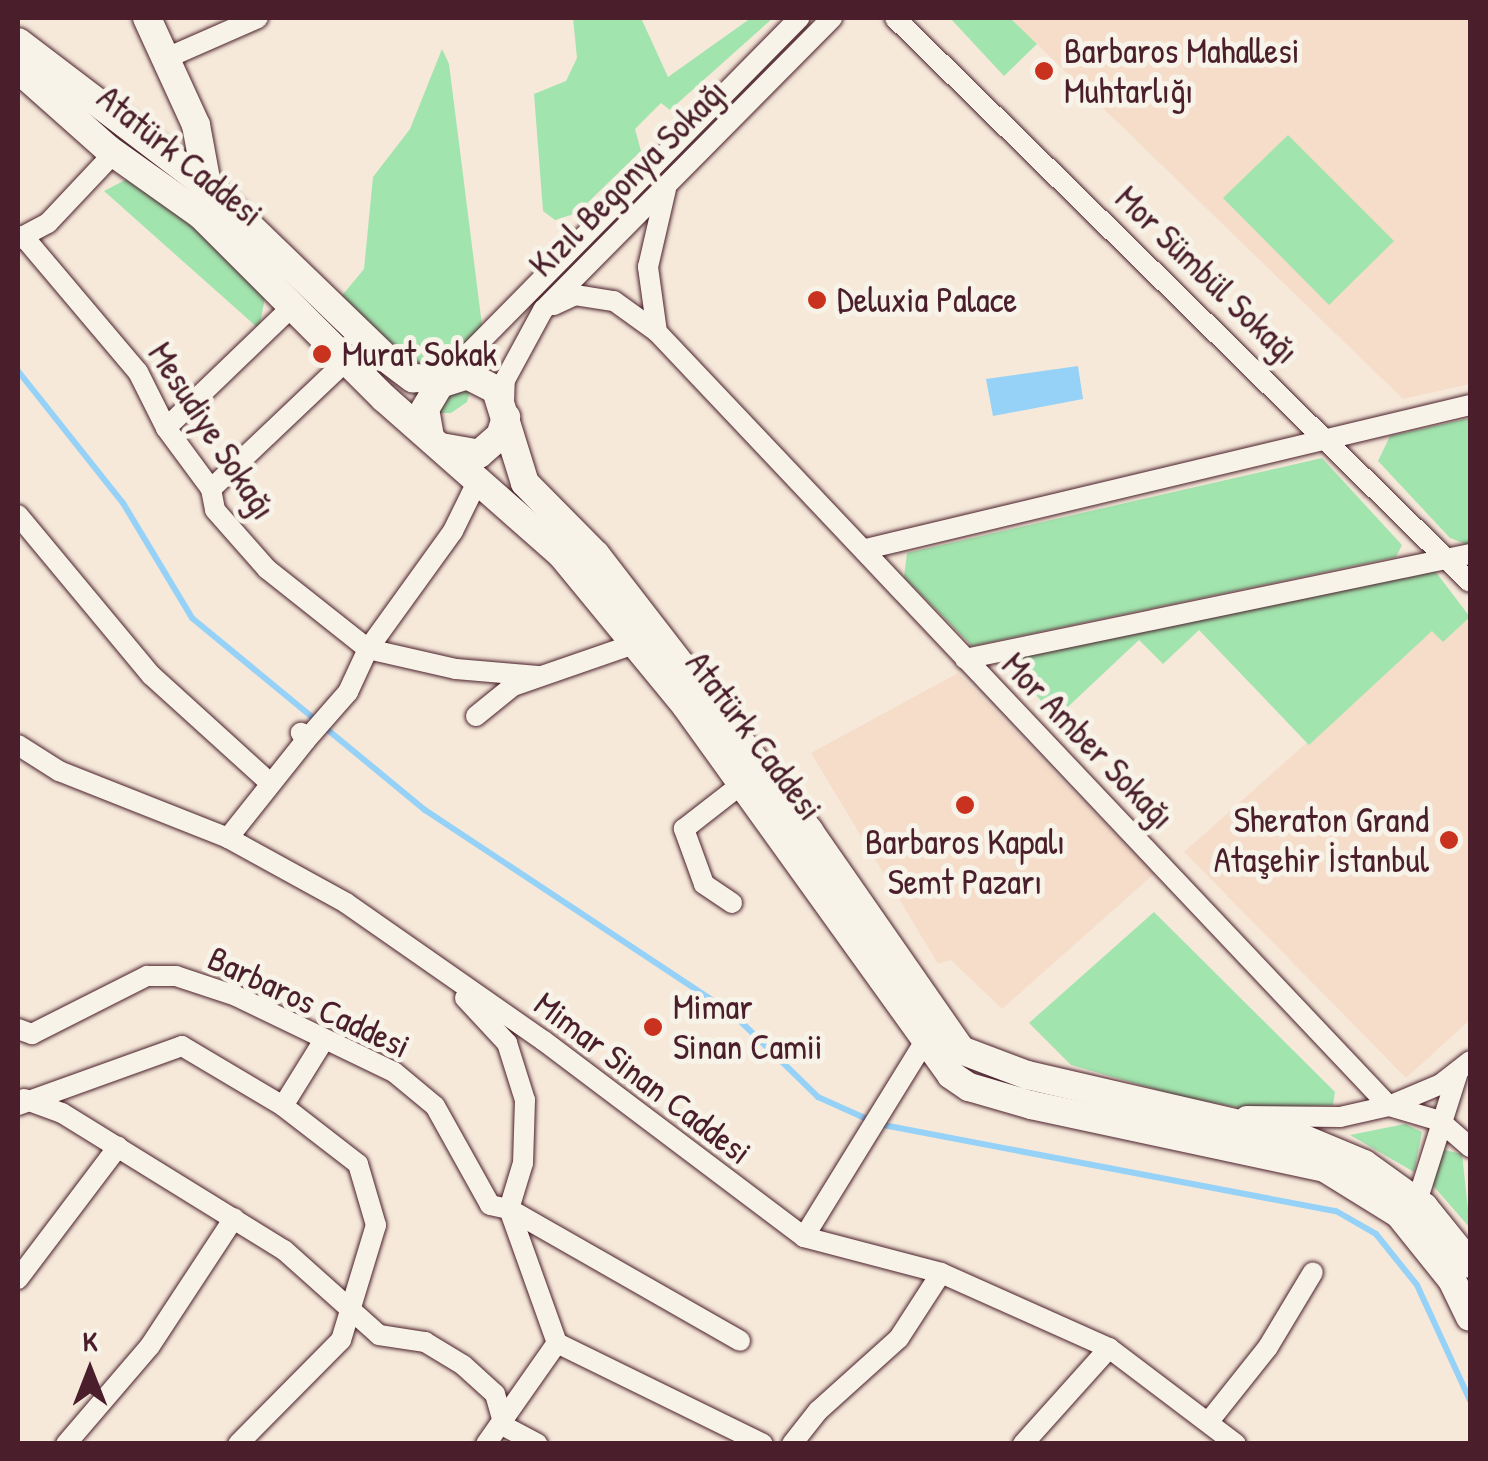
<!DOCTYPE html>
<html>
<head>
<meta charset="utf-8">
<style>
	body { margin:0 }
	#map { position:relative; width:1488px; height:1461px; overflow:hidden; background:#f6e9da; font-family:"Patrick Hand",sans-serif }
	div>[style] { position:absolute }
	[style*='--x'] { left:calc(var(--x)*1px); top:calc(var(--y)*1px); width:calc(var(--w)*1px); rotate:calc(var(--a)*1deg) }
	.built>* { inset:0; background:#f5ddca }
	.green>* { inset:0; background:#a2e4ae }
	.water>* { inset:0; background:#96d2f7 }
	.stream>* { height:6px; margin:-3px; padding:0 3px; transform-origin:3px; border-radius:3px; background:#96d2f7 }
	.roads { filter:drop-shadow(0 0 2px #4a1f2b) drop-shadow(0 0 2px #4a1f2b) }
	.minor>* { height:20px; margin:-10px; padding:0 10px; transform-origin:10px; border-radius:10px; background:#f7f3e8 }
	.major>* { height:28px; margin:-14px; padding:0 14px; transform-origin:14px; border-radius:14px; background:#f7f3e8 }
	.dots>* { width:28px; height:28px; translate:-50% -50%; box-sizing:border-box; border:5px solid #f7f3e8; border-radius:50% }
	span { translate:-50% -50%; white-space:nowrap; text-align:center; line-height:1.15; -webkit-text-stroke:10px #f7f3e8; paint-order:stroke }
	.poi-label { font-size:35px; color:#4a1f2b }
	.left { translate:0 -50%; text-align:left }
	.right { translate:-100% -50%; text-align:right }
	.street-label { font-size:35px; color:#4a1f2b }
	.frame { position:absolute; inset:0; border:20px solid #4a1f2b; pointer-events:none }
	.north { position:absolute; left:40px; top:1321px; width:100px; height:100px; -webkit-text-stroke:8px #f7f3e8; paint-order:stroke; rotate:0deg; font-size:28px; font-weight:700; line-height:40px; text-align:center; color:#4a1f2b }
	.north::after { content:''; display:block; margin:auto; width:35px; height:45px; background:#4a1f2b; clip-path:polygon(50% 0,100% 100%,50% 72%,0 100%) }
</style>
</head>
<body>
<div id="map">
	<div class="built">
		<div style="clip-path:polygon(1010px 18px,1470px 18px,1470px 384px,1403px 399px)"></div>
		<div style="clip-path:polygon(1470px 617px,1470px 1020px,1406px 1078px,1184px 852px,1433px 630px,1444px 641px)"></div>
		<div style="clip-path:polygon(958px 673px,1154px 874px,1002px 1009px,951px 960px,938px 964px,811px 753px)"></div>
	</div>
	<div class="green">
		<div style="clip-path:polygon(573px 18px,641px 18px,668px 77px,751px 18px,773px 18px,670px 110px,661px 103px,635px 129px,641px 151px,577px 213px,555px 220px,543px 211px,534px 94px,566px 81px,577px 58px)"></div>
		<div style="clip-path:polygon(950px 18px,1010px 18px,1037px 44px,1004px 76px)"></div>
		<div style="clip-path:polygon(442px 49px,449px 64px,484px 341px,467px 402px,451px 413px,430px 413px,335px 304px,364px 269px,373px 177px,410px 129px)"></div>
		<div style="clip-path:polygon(1288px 135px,1394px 241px,1329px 305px,1223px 198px)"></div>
		<div style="clip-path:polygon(135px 175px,196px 219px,266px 292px,259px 329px,104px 191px)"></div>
		<div style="clip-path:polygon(1470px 418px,1470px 543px,1466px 544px,1450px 538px,1378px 461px,1390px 436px)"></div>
		<div style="clip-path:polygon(1322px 458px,1402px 545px,1396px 557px,972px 646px,904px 577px,907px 553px)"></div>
		<div style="clip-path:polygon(1435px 571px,1470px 617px,1443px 642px,1432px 631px,1309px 745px,1199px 630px,1163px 664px,1139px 640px,1056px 718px,1005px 659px)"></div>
		<div style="clip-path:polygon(1154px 912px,1335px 1092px,1333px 1105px,1247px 1109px,1183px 1097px,1071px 1065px,1029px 1023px)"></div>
		<div style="clip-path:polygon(1405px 1124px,1422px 1132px,1414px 1172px,1350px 1135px)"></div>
		<div style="clip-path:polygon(1440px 1149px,1462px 1154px,1470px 1228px,1430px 1182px)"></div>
	</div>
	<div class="water">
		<div style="clip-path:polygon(1078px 366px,1083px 399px,993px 416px,986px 379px)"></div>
	</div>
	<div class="stream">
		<div style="--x:18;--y:371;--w:169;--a:51.5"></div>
		<div style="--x:123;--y:503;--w:134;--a:59"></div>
		<div style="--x:192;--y:618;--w:302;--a:39.5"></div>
		<div style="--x:425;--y:810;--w:369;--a:33.5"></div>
		<div style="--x:733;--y:1014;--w:119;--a:44.3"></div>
		<div style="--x:818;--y:1097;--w:66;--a:24.2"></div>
		<div style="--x:878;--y:1124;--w:466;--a:10.8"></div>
		<div style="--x:1336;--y:1211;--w:46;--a:29.9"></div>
		<div style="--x:1376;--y:1234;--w:65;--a:51.2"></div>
		<div style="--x:1417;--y:1285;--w:127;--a:65.3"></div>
	</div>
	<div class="roads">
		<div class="minor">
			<div style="--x:895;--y:18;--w:805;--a:44.45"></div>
			<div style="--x:169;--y:57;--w:97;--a:-23.7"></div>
			<div style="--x:23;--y:236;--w:178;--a:49.8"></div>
			<div style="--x:138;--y:372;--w:63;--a:63.4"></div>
			<div style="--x:166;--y:428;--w:76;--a:53.6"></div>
			<div style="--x:211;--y:489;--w:21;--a:79"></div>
			<div style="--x:215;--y:510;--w:79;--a:48.6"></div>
			<div style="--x:267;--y:569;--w:129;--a:38.4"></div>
			<div style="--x:368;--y:649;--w:90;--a:12.8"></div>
			<div style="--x:456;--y:669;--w:82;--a:4.9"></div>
			<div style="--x:18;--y:239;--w:34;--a:-28"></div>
			<div style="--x:48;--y:223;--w:96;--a:-46.7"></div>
			<div style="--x:554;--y:305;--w:23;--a:-25"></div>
			<div style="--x:575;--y:295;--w:39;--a:9"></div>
			<div style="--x:614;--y:301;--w:53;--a:35.8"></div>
			<div style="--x:657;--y:332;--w:66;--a:-97.9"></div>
			<div style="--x:648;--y:267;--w:80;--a:-77"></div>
			<div style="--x:657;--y:332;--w:1065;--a:46.6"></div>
			<div style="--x:1389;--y:1106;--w:53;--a:16.4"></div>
			<div style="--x:1440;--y:1121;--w:40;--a:41"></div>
			<div style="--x:454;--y:377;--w:30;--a:-57"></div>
			<div style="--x:470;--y:352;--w:469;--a:-45.4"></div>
			<div style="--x:504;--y:403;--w:23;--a:-88"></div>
			<div style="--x:505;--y:380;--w:80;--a:-61.5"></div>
			<div style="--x:543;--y:310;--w:411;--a:-45.3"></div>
			<div style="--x:166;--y:428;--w:179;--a:-43.9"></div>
			<div style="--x:211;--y:489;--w:190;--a:-43.5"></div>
			<div style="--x:18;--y:515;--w:208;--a:50.3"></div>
			<div style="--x:151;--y:675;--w:159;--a:42.2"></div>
			<div style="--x:866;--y:549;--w:621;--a:-13.41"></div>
			<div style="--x:965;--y:659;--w:516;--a:-11.75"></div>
			<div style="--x:476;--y:716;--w:48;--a:-39"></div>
			<div style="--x:513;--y:686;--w:131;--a:-19.1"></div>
			<div style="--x:306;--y:740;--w:64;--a:-48.8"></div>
			<div style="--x:348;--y:692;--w:47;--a:-65.1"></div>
			<div style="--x:368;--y:649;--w:145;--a:-54.2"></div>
			<div style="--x:453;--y:531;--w:52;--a:-63.9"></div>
			<div style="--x:18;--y:745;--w:49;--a:32.4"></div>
			<div style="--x:59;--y:771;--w:182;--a:21.6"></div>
			<div style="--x:228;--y:838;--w:135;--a:28.8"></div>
			<div style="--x:346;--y:903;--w:241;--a:34.9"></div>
			<div style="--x:544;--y:1041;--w:326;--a:37"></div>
			<div style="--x:804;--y:1237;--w:142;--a:14.7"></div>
			<div style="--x:941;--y:1273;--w:184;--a:24.1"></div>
			<div style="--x:1109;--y:1348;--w:159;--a:37.1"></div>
			<div style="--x:228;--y:838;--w:125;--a:-51.5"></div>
			<div style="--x:306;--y:740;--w:9;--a:-126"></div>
			<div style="--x:732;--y:903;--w:34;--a:-146"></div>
			<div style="--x:704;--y:884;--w:59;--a:-110"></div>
			<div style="--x:684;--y:829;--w:75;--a:-37.9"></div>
			<div style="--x:465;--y:998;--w:62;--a:47"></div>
			<div style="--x:507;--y:1043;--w:60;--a:72.5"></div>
			<div style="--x:525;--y:1100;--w:63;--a:91.8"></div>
			<div style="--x:523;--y:1163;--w:48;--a:106.9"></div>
			<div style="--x:18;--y:1029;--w:15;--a:20"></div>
			<div style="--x:32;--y:1034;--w:129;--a:-26.8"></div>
			<div style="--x:147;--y:976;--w:29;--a:0"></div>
			<div style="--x:176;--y:976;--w:63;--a:18.4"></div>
			<div style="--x:236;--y:996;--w:175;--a:25.7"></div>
			<div style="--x:394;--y:1072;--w:53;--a:39.7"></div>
			<div style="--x:435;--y:1106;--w:113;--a:60.9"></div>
			<div style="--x:490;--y:1205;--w:19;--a:12"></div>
			<div style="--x:509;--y:1209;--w:266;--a:29.7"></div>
			<div style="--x:24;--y:1099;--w:40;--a:20.2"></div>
			<div style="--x:62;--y:1113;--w:261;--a:31.7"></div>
			<div style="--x:284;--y:1250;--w:127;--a:41.8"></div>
			<div style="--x:379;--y:1335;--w:47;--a:8.7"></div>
			<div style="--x:425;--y:1342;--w:44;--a:31.2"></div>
			<div style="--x:463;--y:1365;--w:43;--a:42.2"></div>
			<div style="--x:495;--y:1394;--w:33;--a:74"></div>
			<div style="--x:504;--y:1426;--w:38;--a:28"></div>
			<div style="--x:18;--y:1105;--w:174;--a:-19.8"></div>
			<div style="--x:182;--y:1046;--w:117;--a:30.7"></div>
			<div style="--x:283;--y:1106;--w:95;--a:37.7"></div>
			<div style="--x:358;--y:1164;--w:64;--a:73.6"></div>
			<div style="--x:376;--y:1225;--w:120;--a:106.9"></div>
			<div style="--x:341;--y:1340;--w:146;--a:134.7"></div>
			<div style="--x:283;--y:1106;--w:78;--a:-58.2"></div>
			<div style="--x:1246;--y:1116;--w:94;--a:0.6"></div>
			<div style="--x:1340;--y:1117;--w:50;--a:-12.7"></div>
			<div style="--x:1389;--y:1106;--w:56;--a:-22.9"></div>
			<div style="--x:1441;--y:1084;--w:37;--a:-38"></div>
			<div style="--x:509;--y:1209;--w:142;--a:70.3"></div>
			<div style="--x:557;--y:1343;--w:229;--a:26.1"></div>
			<div style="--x:1414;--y:1211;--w:146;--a:-72.4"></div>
			<div style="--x:804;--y:1237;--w:242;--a:-58.3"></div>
			<div style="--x:18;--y:1279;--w:166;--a:-52.9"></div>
			<div style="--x:1210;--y:1420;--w:93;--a:-51.5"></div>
			<div style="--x:1268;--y:1347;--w:87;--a:-59"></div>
			<div style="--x:66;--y:1444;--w:129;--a:-49.4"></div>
			<div style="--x:150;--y:1346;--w:153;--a:-56.7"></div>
			<div style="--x:486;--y:1444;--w:123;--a:-54.9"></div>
			<div style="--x:792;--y:1444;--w:42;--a:-51.8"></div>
			<div style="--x:818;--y:1411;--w:109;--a:-42"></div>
			<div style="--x:899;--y:1338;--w:77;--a:-57.1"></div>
			<div style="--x:1023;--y:1444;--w:129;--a:-48.1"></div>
		</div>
		<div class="major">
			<div style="--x:147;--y:18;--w:118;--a:65.4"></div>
			<div style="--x:196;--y:125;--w:71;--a:79.5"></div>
			<div style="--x:18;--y:42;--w:243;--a:37.3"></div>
			<div style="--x:211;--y:189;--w:243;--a:44"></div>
			<div style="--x:386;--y:358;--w:34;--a:37"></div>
			<div style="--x:413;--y:378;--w:33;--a:3"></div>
			<div style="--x:18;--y:69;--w:120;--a:41.6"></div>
			<div style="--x:108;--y:149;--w:114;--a:35.4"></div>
			<div style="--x:201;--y:215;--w:259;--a:45"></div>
			<div style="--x:384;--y:398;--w:237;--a:41.4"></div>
			<div style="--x:562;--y:555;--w:195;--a:50.6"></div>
			<div style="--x:686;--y:706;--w:454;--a:54.3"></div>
			<div style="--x:951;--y:1075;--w:22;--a:34"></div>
			<div style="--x:969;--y:1087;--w:65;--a:16.2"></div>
			<div style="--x:1031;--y:1105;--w:301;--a:12.1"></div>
			<div style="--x:1325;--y:1168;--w:87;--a:31.9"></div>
			<div style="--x:1399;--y:1214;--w:85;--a:51.2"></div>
			<div style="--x:1452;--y:1280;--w:41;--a:64.1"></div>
			<div style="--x:430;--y:437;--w:28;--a:-100"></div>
			<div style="--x:425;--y:409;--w:29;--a:-59"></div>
			<div style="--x:440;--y:384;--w:28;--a:-18"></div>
			<div style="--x:467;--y:375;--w:33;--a:27"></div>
			<div style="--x:496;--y:390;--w:97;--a:72.7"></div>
			<div style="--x:525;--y:483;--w:101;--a:45.4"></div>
			<div style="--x:596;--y:555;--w:349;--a:52.3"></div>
			<div style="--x:809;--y:831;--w:267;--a:55.2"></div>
			<div style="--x:961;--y:1050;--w:71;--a:20.7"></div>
			<div style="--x:1027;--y:1075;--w:284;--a:13"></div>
			<div style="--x:1304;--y:1139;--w:65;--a:22.6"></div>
			<div style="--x:1364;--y:1164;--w:74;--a:35.6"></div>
			<div style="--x:1424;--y:1207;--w:73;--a:51.1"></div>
			<div style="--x:441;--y:447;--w:39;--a:10"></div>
			<div style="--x:479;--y:454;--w:28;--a:-41"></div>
			<div style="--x:500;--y:436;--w:20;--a:-72"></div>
		</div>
	</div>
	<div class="dots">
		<div style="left:1044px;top:71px;background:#c8321e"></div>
		<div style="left:817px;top:300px;background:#c8321e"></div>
		<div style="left:322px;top:354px;background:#c8321e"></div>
		<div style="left:965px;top:805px;background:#c8321e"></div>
		<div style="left:1449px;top:840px;background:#c8321e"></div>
		<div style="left:653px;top:1027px;background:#c8321e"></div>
	</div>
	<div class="poi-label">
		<span class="left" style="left:1064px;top:71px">Barbaros Mahallesi<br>Muhtarlığı</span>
		<span class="left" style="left:837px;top:300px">Deluxia Palace</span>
		<span class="left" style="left:342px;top:354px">Murat Sokak</span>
		<span class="right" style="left:1429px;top:840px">Sheraton Grand<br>Ataşehir İstanbul</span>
		<span style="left:965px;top:862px">Barbaros Kapalı<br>Semt Pazarı</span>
		<span class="left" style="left:673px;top:1027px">Mimar<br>Sinan Camii</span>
	</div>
	<div class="street-label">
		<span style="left:180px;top:156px;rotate:39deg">Atatürk Caddesi</span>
		<span style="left:628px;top:178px;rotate:-45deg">Kızıl Begonya Sokağı</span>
		<span style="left:1207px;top:275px;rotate:44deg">Mor Sümbül Sokağı</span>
		<span style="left:212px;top:431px;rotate:57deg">Mesudiye Sokağı</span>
		<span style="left:754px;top:736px;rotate:53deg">Atatürk Caddesi</span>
		<span style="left:1088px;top:741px;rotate:46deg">Mor Amber Sokağı</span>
		<span style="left:309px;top:1002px;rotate:25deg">Barbaros Caddesi</span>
		<span style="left:643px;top:1078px;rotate:37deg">Mimar Sinan Caddesi</span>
	</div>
	<div class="frame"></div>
	<div class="north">K</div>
</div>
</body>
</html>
